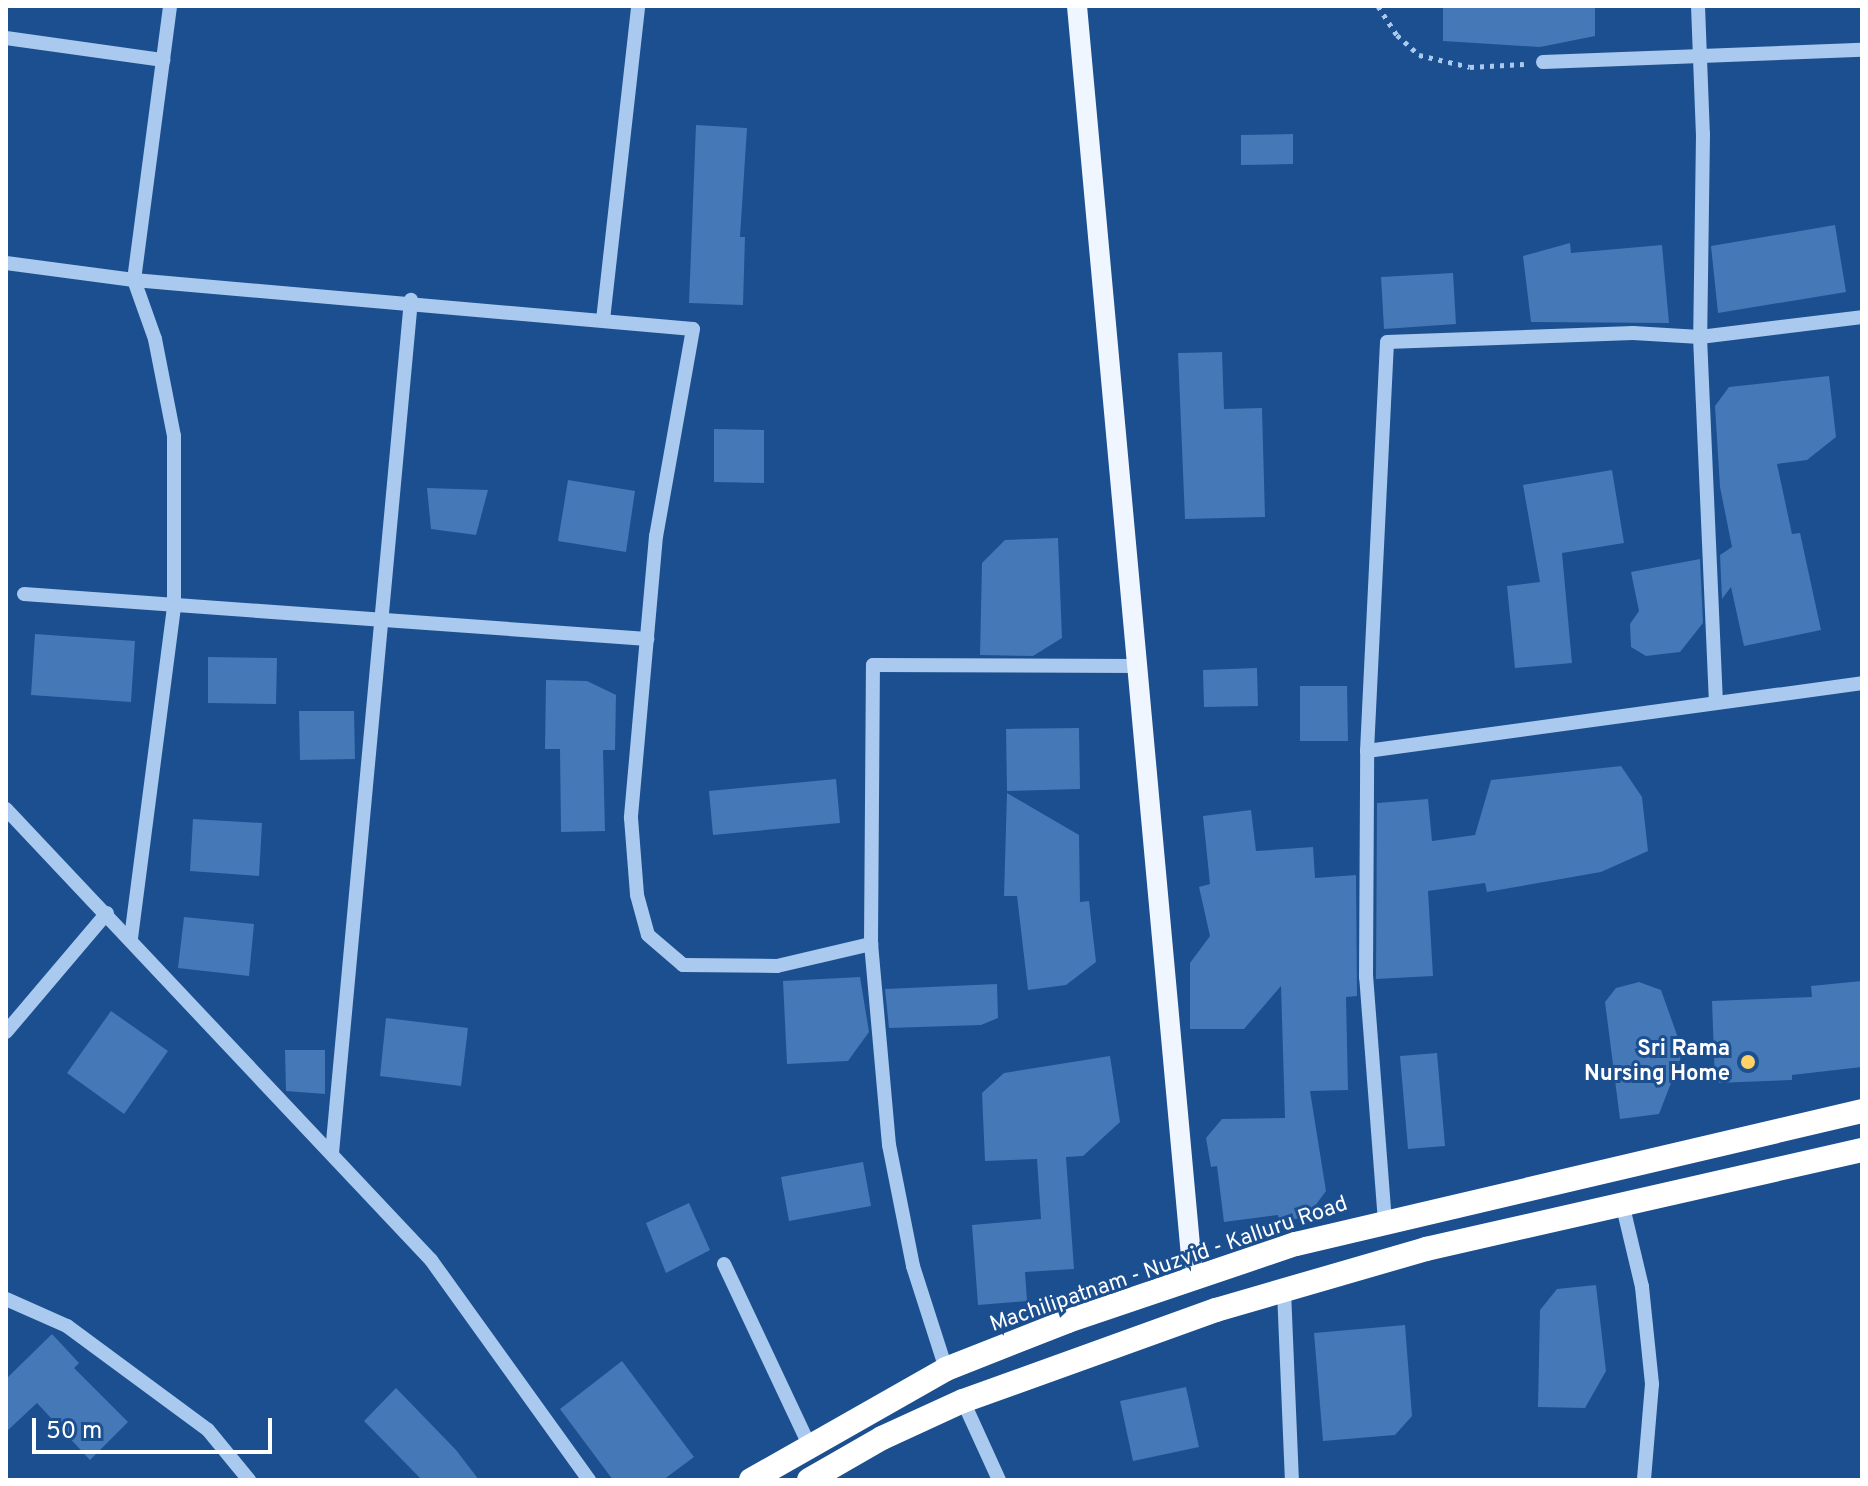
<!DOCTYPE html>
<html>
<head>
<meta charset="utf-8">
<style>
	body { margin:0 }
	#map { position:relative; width:1868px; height:1486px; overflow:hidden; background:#1b4f8f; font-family:Overpass,sans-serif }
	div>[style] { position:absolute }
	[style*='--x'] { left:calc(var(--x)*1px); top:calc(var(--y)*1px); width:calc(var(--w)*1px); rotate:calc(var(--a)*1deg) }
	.building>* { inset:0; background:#4478b7 }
	.path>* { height:5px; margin-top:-2.5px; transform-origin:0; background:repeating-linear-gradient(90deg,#a9c9ee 0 4px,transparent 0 10px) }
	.minor>* { height:14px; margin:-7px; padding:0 7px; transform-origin:7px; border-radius:7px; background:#a9c9ee }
	.major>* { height:20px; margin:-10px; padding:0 10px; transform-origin:10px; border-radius:10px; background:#f0f6ff }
	.highway>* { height:24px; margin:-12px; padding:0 12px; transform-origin:12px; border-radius:12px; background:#fff }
	.dots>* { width:22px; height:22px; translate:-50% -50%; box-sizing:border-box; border:4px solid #1b4f8f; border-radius:50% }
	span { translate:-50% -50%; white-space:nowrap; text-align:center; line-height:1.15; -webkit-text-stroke:6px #1b4f8f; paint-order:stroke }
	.poi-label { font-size:22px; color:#fff; font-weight:700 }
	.right { translate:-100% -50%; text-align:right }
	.street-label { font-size:22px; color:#fff }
	.frame { position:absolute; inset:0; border:8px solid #fff; pointer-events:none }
	.scale { position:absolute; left:32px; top:1418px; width:240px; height:36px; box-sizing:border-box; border:4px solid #fff; border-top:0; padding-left:10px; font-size:24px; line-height:28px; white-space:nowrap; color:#fff; -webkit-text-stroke:6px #1b4f8f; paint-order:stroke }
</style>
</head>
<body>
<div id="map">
	<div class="building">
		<div style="clip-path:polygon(1443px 6px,1595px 6px,1595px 36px,1540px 47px,1443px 41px)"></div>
		<div style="clip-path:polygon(696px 125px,747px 128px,740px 237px,745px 237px,743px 305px,689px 303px)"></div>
		<div style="clip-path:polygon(1293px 134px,1293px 164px,1241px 165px,1241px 135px)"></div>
		<div style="clip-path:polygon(1835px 225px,1846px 292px,1718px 313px,1711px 246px)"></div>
		<div style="clip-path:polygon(1570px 243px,1571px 253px,1662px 245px,1669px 323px,1531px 322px,1523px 256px)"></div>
		<div style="clip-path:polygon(1453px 273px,1456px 324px,1384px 329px,1381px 277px)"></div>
		<div style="clip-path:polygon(1222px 352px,1224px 409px,1262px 408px,1265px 517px,1185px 519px,1178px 353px)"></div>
		<div style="clip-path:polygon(1829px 376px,1836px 437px,1807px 460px,1777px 464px,1792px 534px,1800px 533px,1821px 630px,1744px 646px,1731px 587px,1722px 599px,1720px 555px,1732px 547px,1720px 487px,1715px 406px,1729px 387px)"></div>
		<div style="clip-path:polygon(714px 429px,764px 430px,764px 483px,714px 482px)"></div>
		<div style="clip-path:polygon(1612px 470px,1624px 543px,1562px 553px,1572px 663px,1515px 668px,1507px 586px,1540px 582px,1523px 485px)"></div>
		<div style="clip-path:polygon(568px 480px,635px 491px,626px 552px,558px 541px)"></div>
		<div style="clip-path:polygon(427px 488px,488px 490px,476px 535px,431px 529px)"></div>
		<div style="clip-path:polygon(1058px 538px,1062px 638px,1033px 656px,980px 655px,982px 563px,1005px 540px)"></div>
		<div style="clip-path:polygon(1700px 559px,1703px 623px,1680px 652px,1646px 656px,1631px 647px,1630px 624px,1639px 611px,1631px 572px)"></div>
		<div style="clip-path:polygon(35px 634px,135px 641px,131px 702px,31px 695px)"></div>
		<div style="clip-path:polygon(208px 657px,277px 658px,276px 704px,208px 703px)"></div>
		<div style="clip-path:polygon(1257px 668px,1258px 706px,1204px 707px,1203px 670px)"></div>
		<div style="clip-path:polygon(546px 680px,587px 681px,616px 695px,615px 750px,603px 750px,605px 831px,561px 832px,560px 749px,545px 749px)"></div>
		<div style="clip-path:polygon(1300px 686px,1347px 686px,1348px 741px,1300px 741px)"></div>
		<div style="clip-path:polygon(299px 711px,354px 711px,355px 759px,300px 760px)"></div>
		<div style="clip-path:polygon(1079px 728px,1080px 789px,1007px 791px,1006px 729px)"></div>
		<div style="clip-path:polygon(1621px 766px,1642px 797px,1648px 851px,1601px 872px,1487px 892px,1485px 883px,1428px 891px,1433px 976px,1376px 979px,1377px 803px,1428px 799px,1432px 841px,1475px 835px,1491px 780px)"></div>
		<div style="clip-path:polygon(836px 779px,840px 823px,713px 835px,709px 791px)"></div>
		<div style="clip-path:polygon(1007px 793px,1079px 835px,1080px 902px,1089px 901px,1096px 962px,1066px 985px,1028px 990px,1017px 896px,1004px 896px)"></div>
		<div style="clip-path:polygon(1251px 810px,1256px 851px,1313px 847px,1315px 878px,1356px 875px,1357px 996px,1346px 997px,1348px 1090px,1310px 1091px,1326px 1191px,1306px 1218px,1279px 1220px,1278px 1215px,1224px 1222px,1217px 1166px,1211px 1167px,1206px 1138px,1222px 1119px,1285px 1118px,1281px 986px,1244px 1029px,1190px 1029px,1190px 963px,1210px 936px,1199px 887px,1210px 884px,1203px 816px)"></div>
		<div style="clip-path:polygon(193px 819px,262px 823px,259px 876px,190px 871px)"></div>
		<div style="clip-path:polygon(184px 917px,254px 924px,249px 976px,178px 968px)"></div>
		<div style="clip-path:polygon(860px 977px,869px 1032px,848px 1061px,787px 1064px,783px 981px)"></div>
		<div style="clip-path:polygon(1862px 981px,1862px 1067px,1792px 1075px,1792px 1080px,1715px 1083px,1712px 1001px,1812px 997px,1811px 986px)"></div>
		<div style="clip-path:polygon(1639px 982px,1661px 990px,1683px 1052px,1659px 1114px,1620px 1119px,1605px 1002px,1616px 988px)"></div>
		<div style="clip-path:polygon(997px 984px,998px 1018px,981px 1025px,889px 1028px,885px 989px)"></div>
		<div style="clip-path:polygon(111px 1011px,168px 1051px,124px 1114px,67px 1073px)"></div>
		<div style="clip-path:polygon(386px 1018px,468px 1028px,461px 1086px,380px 1076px)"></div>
		<div style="clip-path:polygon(285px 1050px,325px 1050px,325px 1094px,286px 1091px)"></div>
		<div style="clip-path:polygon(1437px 1053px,1445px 1146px,1408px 1149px,1400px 1056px)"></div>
		<div style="clip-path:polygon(1110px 1056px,1120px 1122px,1083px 1156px,1066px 1157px,1074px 1269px,1025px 1272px,1027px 1301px,978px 1305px,972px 1225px,1041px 1219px,1037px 1159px,985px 1161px,982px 1093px,1004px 1073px)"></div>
		<div style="clip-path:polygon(863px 1162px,871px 1206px,789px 1221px,781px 1177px)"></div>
		<div style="clip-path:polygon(689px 1203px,710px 1250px,666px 1273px,646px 1223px)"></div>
		<div style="clip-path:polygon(1596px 1285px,1606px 1371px,1585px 1408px,1538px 1407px,1540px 1310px,1557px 1289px)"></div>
		<div style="clip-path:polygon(1405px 1325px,1412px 1416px,1395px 1435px,1323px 1441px,1314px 1333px)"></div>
		<div style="clip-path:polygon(52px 1334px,79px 1363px,74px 1368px,128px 1422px,90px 1460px,37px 1403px,6px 1432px,6px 1379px)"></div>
		<div style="clip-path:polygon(622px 1361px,694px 1457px,663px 1480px,613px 1480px,560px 1409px)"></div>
		<div style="clip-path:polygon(1186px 1387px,1199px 1447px,1133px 1461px,1120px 1401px)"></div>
		<div style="clip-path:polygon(396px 1388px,456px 1450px,479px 1480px,422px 1480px,364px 1421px)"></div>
	</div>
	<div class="path">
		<div style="--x:1378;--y:6;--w:35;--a:57"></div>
		<div style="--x:1397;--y:35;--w:30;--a:42"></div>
		<div style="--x:1419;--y:55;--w:52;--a:13.2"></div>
		<div style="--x:1470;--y:67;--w:54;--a:-3.2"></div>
	</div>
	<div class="minor">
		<div style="--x:1698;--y:6;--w:128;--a:87.8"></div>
		<div style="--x:1703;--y:134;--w:203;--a:90.8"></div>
		<div style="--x:1700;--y:337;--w:364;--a:87.5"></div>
		<div style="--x:6;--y:38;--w:159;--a:8"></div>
		<div style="--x:1543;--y:62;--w:319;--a:-2.2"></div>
		<div style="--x:6;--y:263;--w:129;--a:7.6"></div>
		<div style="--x:134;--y:280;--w:561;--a:5.01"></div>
		<div style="--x:693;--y:329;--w:210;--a:100.1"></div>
		<div style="--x:656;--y:536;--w:283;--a:95.1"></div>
		<div style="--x:631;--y:818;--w:77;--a:85.5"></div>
		<div style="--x:637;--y:895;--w:41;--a:74.6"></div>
		<div style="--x:648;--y:935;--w:46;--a:40.6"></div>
		<div style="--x:683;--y:965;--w:94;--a:0.6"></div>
		<div style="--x:777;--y:966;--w:97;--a:-13.2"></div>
		<div style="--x:603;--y:320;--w:316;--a:-83.6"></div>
		<div style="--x:24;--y:594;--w:625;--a:4.13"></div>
		<div style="--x:1367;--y:751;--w:500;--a:-7.8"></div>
		<div style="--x:6;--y:809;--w:620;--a:46.7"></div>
		<div style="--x:431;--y:1260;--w:271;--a:54.3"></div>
		<div style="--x:131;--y:938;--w:336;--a:-82.6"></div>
		<div style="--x:174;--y:605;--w:169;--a:-90"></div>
		<div style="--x:174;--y:436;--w:99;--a:-101.1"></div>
		<div style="--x:155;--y:339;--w:63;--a:-109.6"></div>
		<div style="--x:134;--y:280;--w:276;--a:-82.5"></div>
		<div style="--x:6;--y:1032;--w:156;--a:-49.7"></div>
		<div style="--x:332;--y:1153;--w:857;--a:-84.71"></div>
		<div style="--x:1623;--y:1207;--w:82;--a:76.6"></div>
		<div style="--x:1642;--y:1287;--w:98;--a:84.1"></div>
		<div style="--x:1652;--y:1384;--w:96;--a:94.8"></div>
		<div style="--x:1385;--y:1222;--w:246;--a:-94.4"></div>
		<div style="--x:1366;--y:977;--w:226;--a:-89.7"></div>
		<div style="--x:1367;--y:751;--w:409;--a:-87.2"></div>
		<div style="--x:1387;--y:342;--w:246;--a:-2.1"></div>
		<div style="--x:1633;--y:333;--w:67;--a:3.4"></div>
		<div style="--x:1700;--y:337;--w:163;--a:-7"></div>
		<div style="--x:724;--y:1264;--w:200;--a:64.8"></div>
		<div style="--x:1284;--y:1291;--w:189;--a:87.6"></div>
		<div style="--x:6;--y:1299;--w:67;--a:23.9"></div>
		<div style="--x:67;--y:1326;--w:175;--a:36.4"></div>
		<div style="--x:208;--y:1430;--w:65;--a:50.6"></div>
		<div style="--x:946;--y:1369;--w:108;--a:-107.8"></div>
		<div style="--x:913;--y:1266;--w:123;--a:-101.2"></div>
		<div style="--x:889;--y:1145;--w:202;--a:-95.1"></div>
		<div style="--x:871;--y:944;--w:279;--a:-89.6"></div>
		<div style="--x:873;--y:665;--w:264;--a:0.2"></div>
		<div style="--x:963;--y:1401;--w:87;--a:65.5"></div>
	</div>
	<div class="major">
		<div style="--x:1077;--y:6;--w:1278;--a:84.79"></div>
	</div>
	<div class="highway">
		<div style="--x:751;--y:1480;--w:224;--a:-29.6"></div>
		<div style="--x:946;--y:1369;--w:131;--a:-21.5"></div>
		<div style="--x:1068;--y:1321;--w:241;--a:-18.7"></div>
		<div style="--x:1296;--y:1244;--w:581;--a:-13.22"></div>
		<div style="--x:809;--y:1480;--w:84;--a:-29.9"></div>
		<div style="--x:882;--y:1438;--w:89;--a:-24.6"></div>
		<div style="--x:963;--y:1401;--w:269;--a:-19.8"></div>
		<div style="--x:1216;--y:1310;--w:219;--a:-16.2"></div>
		<div style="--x:1426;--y:1249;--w:447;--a:-12.8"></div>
	</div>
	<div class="dots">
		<div style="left:1748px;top:1062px;background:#ffd166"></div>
	</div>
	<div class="poi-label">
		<span class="right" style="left:1730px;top:1062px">Sri Rama<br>Nursing Home</span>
	</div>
	<div class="street-label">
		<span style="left:1169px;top:1265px;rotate:-19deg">Machilipatnam - Nuzvid - Kalluru Road</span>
	</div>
	<div class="frame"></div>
	<div class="scale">50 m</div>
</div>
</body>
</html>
